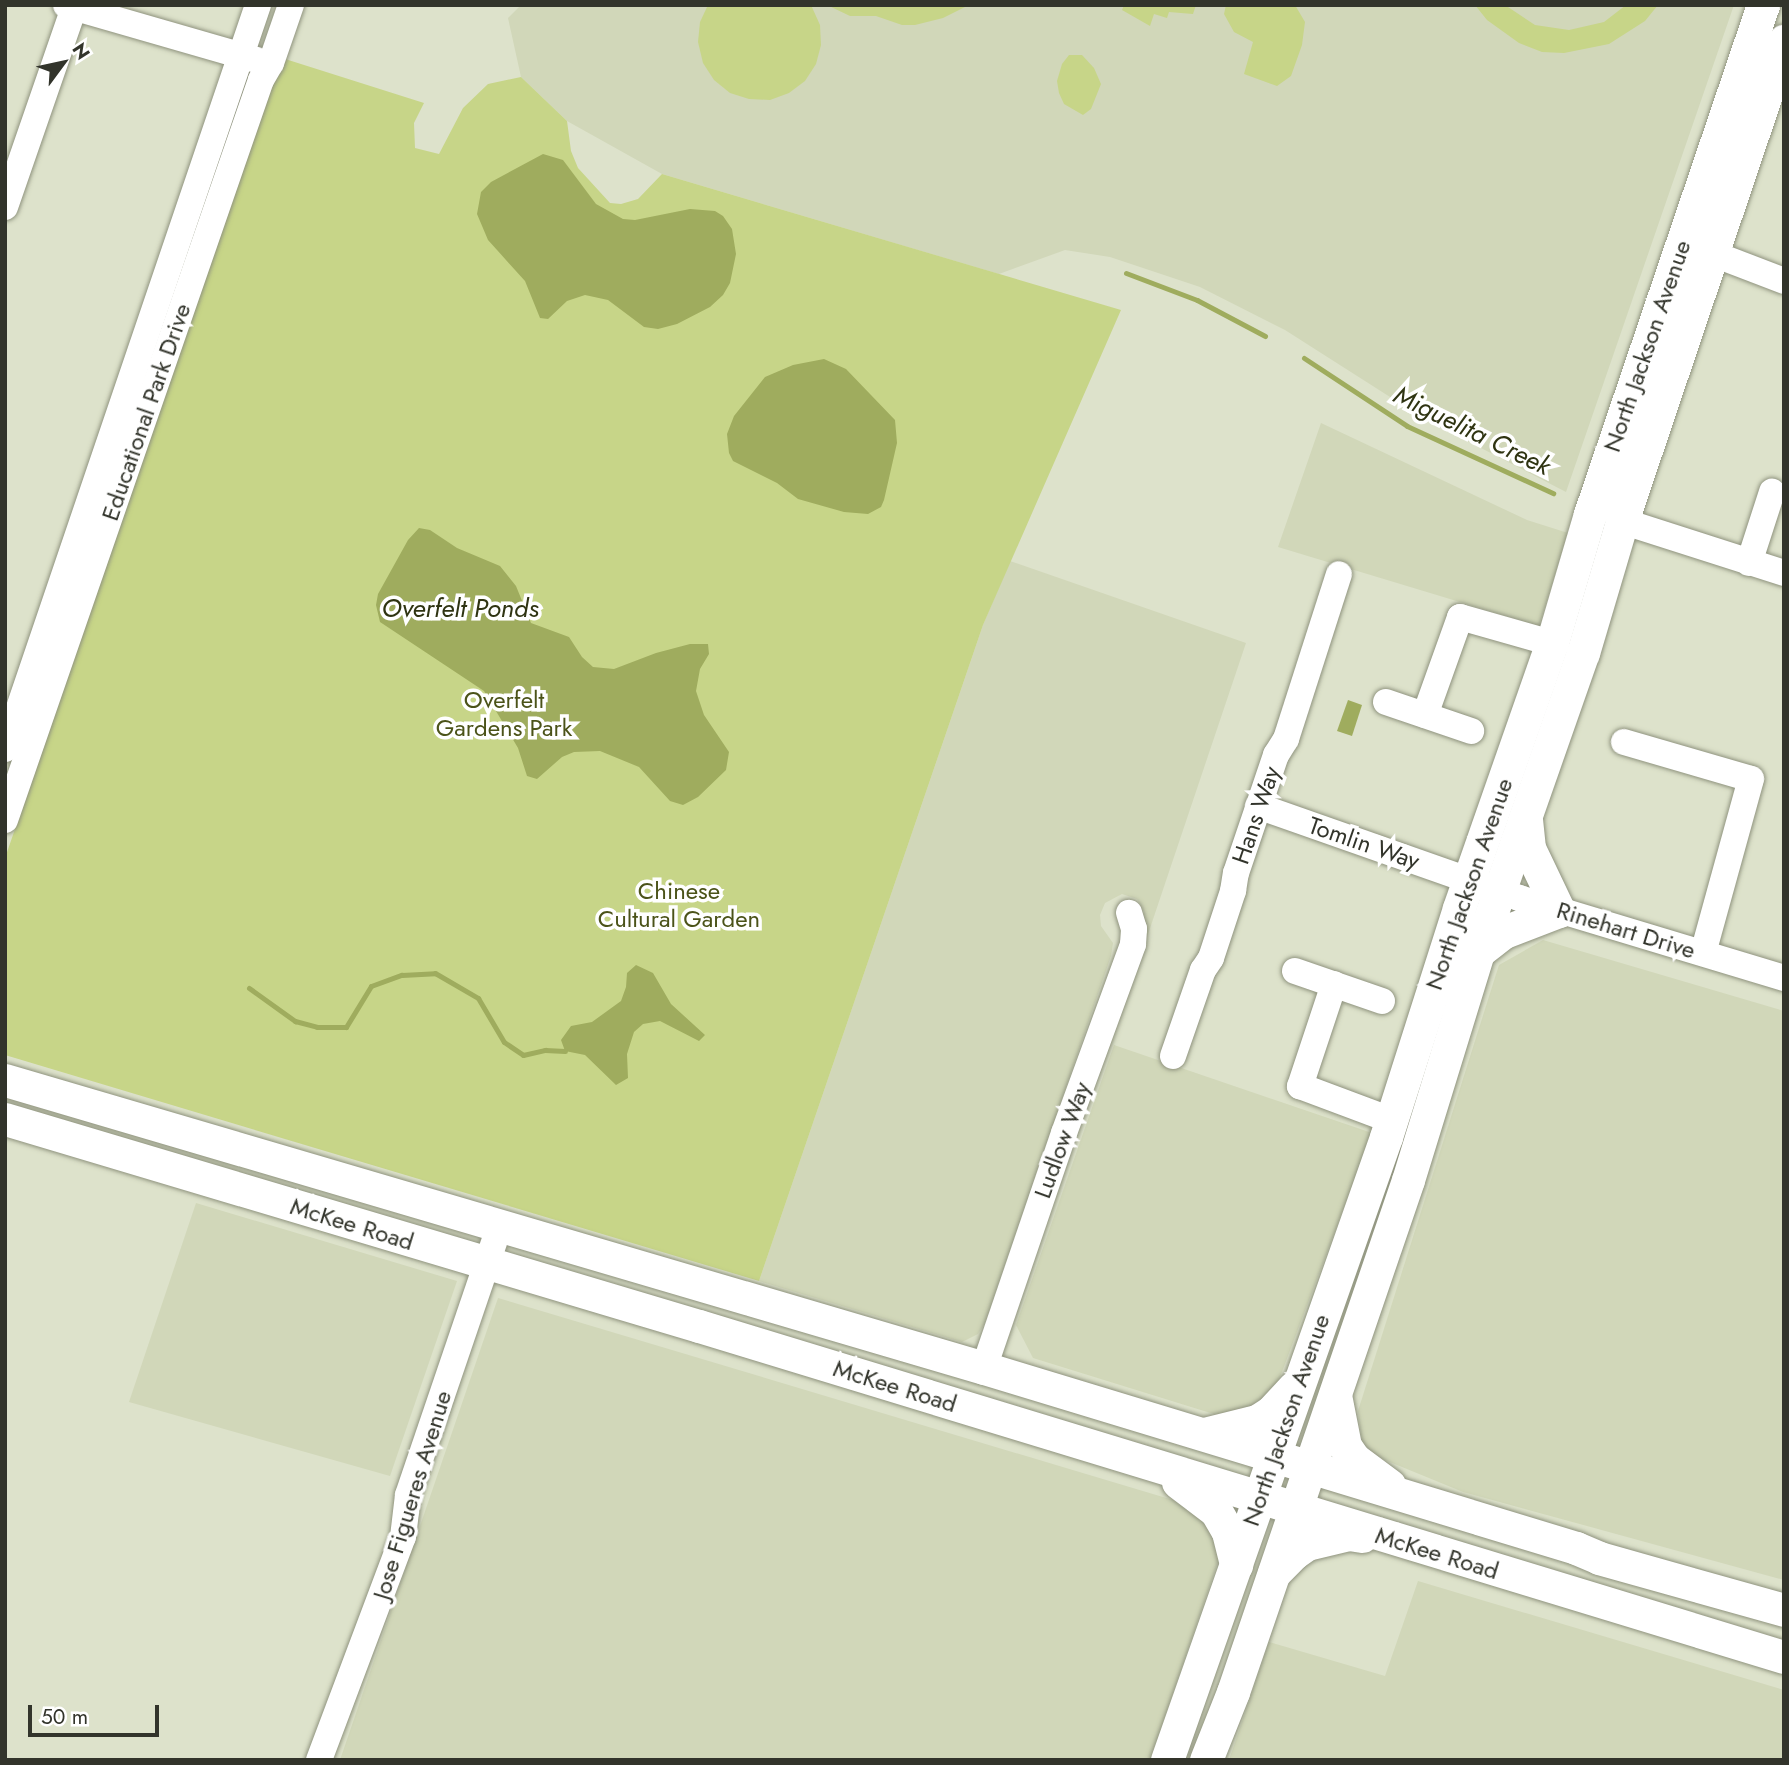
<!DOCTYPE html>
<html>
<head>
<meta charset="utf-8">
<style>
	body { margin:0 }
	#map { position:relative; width:1789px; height:1765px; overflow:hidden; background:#dde2cb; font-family:Jost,sans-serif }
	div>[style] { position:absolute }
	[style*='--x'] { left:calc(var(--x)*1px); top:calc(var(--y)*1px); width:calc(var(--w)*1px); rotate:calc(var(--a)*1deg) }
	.built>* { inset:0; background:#d1d7b9 }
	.green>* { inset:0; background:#c7d588 }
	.water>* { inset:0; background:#9fac5e }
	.stream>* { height:5px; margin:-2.5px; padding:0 2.5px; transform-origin:2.5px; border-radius:2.5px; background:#9fac5e }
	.roads { filter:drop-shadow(0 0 2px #8f937e) drop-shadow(0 0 2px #8f937e) }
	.minor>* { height:26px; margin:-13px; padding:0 13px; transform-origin:13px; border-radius:13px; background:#fff }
	.major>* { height:33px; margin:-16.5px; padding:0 16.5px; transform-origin:16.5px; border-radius:16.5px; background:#fff }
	span { translate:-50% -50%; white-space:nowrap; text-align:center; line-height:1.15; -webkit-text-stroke:7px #fff; paint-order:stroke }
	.street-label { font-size:24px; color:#32342b }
	.park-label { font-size:24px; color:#4b5319 }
	.water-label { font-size:26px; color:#2f3412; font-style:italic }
	.frame { position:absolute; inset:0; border:7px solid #32342b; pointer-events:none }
	.north { position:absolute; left:28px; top:28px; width:70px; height:70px; -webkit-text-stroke:5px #fff; paint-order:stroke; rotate:57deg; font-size:19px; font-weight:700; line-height:28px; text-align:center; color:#32342b }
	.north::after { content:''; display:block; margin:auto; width:24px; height:32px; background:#32342b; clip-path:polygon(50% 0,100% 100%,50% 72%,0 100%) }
	.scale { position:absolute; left:28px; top:1705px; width:131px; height:32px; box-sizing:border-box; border:4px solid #32342b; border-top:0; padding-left:9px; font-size:21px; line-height:24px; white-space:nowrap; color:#32342b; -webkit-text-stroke:5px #fff; paint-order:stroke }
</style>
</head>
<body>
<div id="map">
	<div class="built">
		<div style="clip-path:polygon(521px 5px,1734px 5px,1566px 492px,1423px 418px,1285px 330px,1200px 287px,1110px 257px,1065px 250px,999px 274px,662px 174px,567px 121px,521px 77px,508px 18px)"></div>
		<div style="clip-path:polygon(1321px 423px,1527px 520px,1568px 533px,1539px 626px,1278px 547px)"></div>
		<div style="clip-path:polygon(1010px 561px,1246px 643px,1139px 961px,1144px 912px,1137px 899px,1122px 894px,1105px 903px,1100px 915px,1101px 926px,1113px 943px,1111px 956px,985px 1323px,978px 1334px,962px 1342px,759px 1281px,983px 625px)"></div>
		<div style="clip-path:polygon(1543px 940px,1784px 1011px,1784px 1580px,1463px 1492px,1363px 1451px,1358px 1411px,1499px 965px)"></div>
		<div style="clip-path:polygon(1114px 1045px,1372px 1133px,1277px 1385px,1253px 1412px,1217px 1415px,1033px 1358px,1016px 1325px)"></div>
		<div style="clip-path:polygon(196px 1203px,457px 1281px,390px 1476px,129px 1402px)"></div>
		<div style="clip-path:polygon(498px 1298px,1213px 1512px,1223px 1547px,1150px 1760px,340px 1760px)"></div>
		<div style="clip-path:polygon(1418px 1581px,1784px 1690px,1784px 1760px,1229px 1760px,1269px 1642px,1385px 1676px)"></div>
	</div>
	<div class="green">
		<div style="clip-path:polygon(708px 5px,811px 5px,820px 25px,821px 45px,816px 64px,805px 81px,789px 93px,770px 100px,749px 99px,730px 93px,714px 80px,703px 63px,698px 42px,700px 22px)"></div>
		<div style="clip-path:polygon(827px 5px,969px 5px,943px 18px,915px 25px,902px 25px,876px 16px,850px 16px)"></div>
		<div style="clip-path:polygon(1124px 5px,1196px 5px,1193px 14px,1169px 12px,1167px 18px,1154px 14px,1150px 26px,1122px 10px)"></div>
		<div style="clip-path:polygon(1226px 5px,1295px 5px,1305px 22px,1302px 45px,1291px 76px,1277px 86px,1244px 74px,1253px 42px,1234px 32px,1224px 14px)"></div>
		<div style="clip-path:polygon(1475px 5px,1505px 5px,1535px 25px,1569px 30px,1604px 22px,1626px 5px,1658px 5px,1645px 21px,1609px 44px,1564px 53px,1542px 52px,1519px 43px,1487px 20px)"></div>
		<div style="clip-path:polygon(1069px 55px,1082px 55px,1094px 68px,1101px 84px,1091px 109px,1083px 115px,1064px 104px,1059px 93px,1057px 81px,1062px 64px)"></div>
		<div style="clip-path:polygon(282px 58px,424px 103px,414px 123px,415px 148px,439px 154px,463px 108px,488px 84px,521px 77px,567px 121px,571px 151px,578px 168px,610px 203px,621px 204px,638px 199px,662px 174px,1121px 310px,983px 625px,759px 1281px,5px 1055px,5px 858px)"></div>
	</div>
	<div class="water">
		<div style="clip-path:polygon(543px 154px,563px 160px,596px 204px,623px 219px,635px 220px,690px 209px,715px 211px,723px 216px,732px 229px,736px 254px,730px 283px,723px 295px,710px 307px,677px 324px,658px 329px,644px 327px,608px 300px,585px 295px,567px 301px,548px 319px,540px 318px,525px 281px,488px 240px,477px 214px,481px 192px,491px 182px)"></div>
		<div style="clip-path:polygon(824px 359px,846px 369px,895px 420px,897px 443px,884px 500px,881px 507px,868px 514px,844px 512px,798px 499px,777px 483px,733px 461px,729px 453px,727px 434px,734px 416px,765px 377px,793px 365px)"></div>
		<div style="clip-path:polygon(419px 528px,430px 530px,457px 548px,500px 566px,516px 586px,531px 623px,569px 637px,582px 657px,593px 667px,614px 669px,656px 653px,690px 644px,708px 644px,709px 654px,700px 669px,696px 691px,704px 715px,729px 752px,726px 770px,698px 797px,683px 805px,670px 801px,639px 767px,600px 751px,574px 752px,562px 757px,537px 779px,527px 776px,518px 748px,484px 691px,380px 622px,376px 605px,378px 594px,408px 540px)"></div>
		<div style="clip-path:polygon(1348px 700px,1362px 705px,1352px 736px,1337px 731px)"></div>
		<div style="clip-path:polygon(636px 965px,653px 973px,671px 1004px,705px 1035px,699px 1041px,660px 1021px,643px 1024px,634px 1032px,627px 1054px,628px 1078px,616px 1085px,585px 1055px,565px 1051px,561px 1040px,571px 1026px,592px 1022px,621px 1001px,626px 987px,627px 973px)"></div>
	</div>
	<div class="stream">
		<div style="--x:1126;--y:273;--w:76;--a:20.8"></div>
		<div style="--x:1197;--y:300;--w:77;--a:27.9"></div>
		<div style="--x:1304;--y:358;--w:123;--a:33.4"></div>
		<div style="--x:1407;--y:426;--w:161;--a:24.7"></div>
		<div style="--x:249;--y:988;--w:57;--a:35.7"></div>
		<div style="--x:295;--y:1021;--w:23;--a:15"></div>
		<div style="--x:317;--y:1027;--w:29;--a:0"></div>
		<div style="--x:346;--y:1027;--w:48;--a:-58.6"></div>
		<div style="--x:371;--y:986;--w:33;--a:-20"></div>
		<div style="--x:402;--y:975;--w:33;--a:-3"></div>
		<div style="--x:435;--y:973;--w:50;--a:30.2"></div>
		<div style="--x:478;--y:998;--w:51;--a:59.4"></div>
		<div style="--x:504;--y:1042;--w:23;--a:34"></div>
		<div style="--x:523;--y:1055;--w:23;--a:-13"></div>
		<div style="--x:545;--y:1050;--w:20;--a:3"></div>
	</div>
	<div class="roads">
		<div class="minor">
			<div style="--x:66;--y:5;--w:198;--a:16.1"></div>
			<div style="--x:5;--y:207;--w:211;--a:-70.9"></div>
			<div style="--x:1693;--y:246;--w:97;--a:21"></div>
			<div style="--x:1622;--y:521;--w:170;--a:17.8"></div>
			<div style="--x:1749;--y:563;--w:75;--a:-72.1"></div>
			<div style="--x:1386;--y:702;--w:90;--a:18.8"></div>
			<div style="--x:1425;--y:715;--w:104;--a:-70.3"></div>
			<div style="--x:1460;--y:617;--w:96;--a:15.8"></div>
			<div style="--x:1624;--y:742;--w:132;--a:16.2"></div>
			<div style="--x:1751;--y:779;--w:180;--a:105.4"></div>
			<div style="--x:5;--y:749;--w:786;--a:-71.22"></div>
			<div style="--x:1258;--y:806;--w:277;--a:19.4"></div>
			<div style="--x:1519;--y:898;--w:277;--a:16.8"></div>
			<div style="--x:5;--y:820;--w:783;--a:-70.92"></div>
			<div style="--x:261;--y:80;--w:20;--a:-60"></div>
			<div style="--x:271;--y:63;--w:61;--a:-71"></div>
			<div style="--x:1295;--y:971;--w:92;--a:19"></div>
			<div style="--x:1334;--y:984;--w:108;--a:108.4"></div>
			<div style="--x:1300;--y:1086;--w:97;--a:20.5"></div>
			<div style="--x:1173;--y:1056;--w:91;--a:-70.8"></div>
			<div style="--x:1203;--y:970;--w:14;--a:-56"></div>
			<div style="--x:1211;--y:958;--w:71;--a:-71.8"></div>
			<div style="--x:1233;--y:891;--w:18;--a:-81"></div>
			<div style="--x:1236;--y:873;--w:125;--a:-71.3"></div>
			<div style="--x:1276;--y:755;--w:19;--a:-58"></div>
			<div style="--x:1286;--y:739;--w:173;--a:-72.2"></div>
			<div style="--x:984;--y:1368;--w:248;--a:-71.2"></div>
			<div style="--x:1064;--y:1133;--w:201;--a:-69.9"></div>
			<div style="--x:1133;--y:944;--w:15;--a:-86"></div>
			<div style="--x:1134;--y:929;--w:17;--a:-107"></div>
			<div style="--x:319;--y:1760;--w:238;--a:-69.4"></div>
			<div style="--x:403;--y:1537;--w:42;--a:-83.2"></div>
			<div style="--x:408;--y:1495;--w:283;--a:-71.2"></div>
		</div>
		<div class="major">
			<div style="--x:1478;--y:952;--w:33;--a:-38"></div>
			<div style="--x:1504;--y:932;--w:59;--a:-20.9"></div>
			<div style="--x:1559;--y:911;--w:70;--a:-115.5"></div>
			<div style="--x:1529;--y:848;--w:31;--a:-96"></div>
			<div style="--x:5;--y:1080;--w:1020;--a:16.39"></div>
			<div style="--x:984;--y:1368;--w:619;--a:16.91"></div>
			<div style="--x:1576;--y:1548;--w:25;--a:23"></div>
			<div style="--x:1599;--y:1558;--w:192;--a:15.7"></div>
			<div style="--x:5;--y:1119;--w:724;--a:16.61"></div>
			<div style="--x:699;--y:1326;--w:1134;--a:16.97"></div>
			<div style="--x:1335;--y:1395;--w:52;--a:78.9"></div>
			<div style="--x:1345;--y:1446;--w:16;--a:55"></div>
			<div style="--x:1354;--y:1459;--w:44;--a:36.6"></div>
			<div style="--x:1204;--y:1434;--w:55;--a:-13.8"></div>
			<div style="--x:1257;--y:1421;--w:17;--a:-33"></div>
			<div style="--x:1271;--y:1412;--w:33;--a:-47"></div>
			<div style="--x:1178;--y:1482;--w:48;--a:37.3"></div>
			<div style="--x:1216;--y:1511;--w:24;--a:60"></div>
			<div style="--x:1228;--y:1532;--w:34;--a:76"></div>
			<div style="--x:1274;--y:1573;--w:28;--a:-45"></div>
			<div style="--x:1294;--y:1553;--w:16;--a:-35"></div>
			<div style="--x:1307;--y:1544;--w:43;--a:-13.4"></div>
			<div style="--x:1349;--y:1534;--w:13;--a:9"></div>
			<div style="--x:1167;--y:1760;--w:660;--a:-70.63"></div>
			<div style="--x:1386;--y:1137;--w:240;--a:-72.3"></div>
			<div style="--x:1459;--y:908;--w:281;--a:-70.7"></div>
			<div style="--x:1552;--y:643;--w:134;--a:-73.6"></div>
			<div style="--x:1590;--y:514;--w:538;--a:-71.23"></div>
			<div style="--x:1206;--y:1760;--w:73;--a:-68.3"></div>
			<div style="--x:1233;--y:1692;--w:541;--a:-71.13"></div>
			<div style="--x:1408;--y:1180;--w:239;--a:-72.9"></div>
			<div style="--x:1478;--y:952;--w:317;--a:-70.7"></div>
			<div style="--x:1583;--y:653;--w:138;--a:-73.5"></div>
			<div style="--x:1622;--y:521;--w:507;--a:-71.35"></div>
		</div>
	</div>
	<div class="street-label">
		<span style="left:1647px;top:346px;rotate:-71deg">North Jackson Avenue</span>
		<span style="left:146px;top:412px;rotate:-71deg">Educational Park Drive</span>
		<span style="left:1256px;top:815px;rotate:-71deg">Hans Way</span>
		<span style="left:1364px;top:843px;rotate:19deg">Tomlin Way</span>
		<span style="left:1469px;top:884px;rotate:-71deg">North Jackson Avenue</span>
		<span style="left:1626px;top:930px;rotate:17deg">Rinehart Drive</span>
		<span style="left:1062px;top:1140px;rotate:-70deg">Ludlow Way</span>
		<span style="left:352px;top:1224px;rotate:17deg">McKee Road</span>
		<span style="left:895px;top:1386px;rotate:17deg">McKee Road</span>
		<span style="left:1286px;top:1420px;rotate:-71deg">North Jackson Avenue</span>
		<span style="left:412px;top:1495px;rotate:-73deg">Jose Figueres Avenue</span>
		<span style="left:1437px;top:1553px;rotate:17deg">McKee Road</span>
	</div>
	<div class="park-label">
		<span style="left:504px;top:714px">Overfelt<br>Gardens Park</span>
		<span style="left:679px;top:905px">Chinese<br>Cultural Garden</span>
	</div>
	<div class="water-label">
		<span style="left:1472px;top:431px;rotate:26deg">Miguelita Creek</span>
		<span style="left:460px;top:609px">Overfelt Ponds</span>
	</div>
	<div class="frame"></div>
	<div class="north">N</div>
	<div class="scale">50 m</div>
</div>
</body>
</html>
